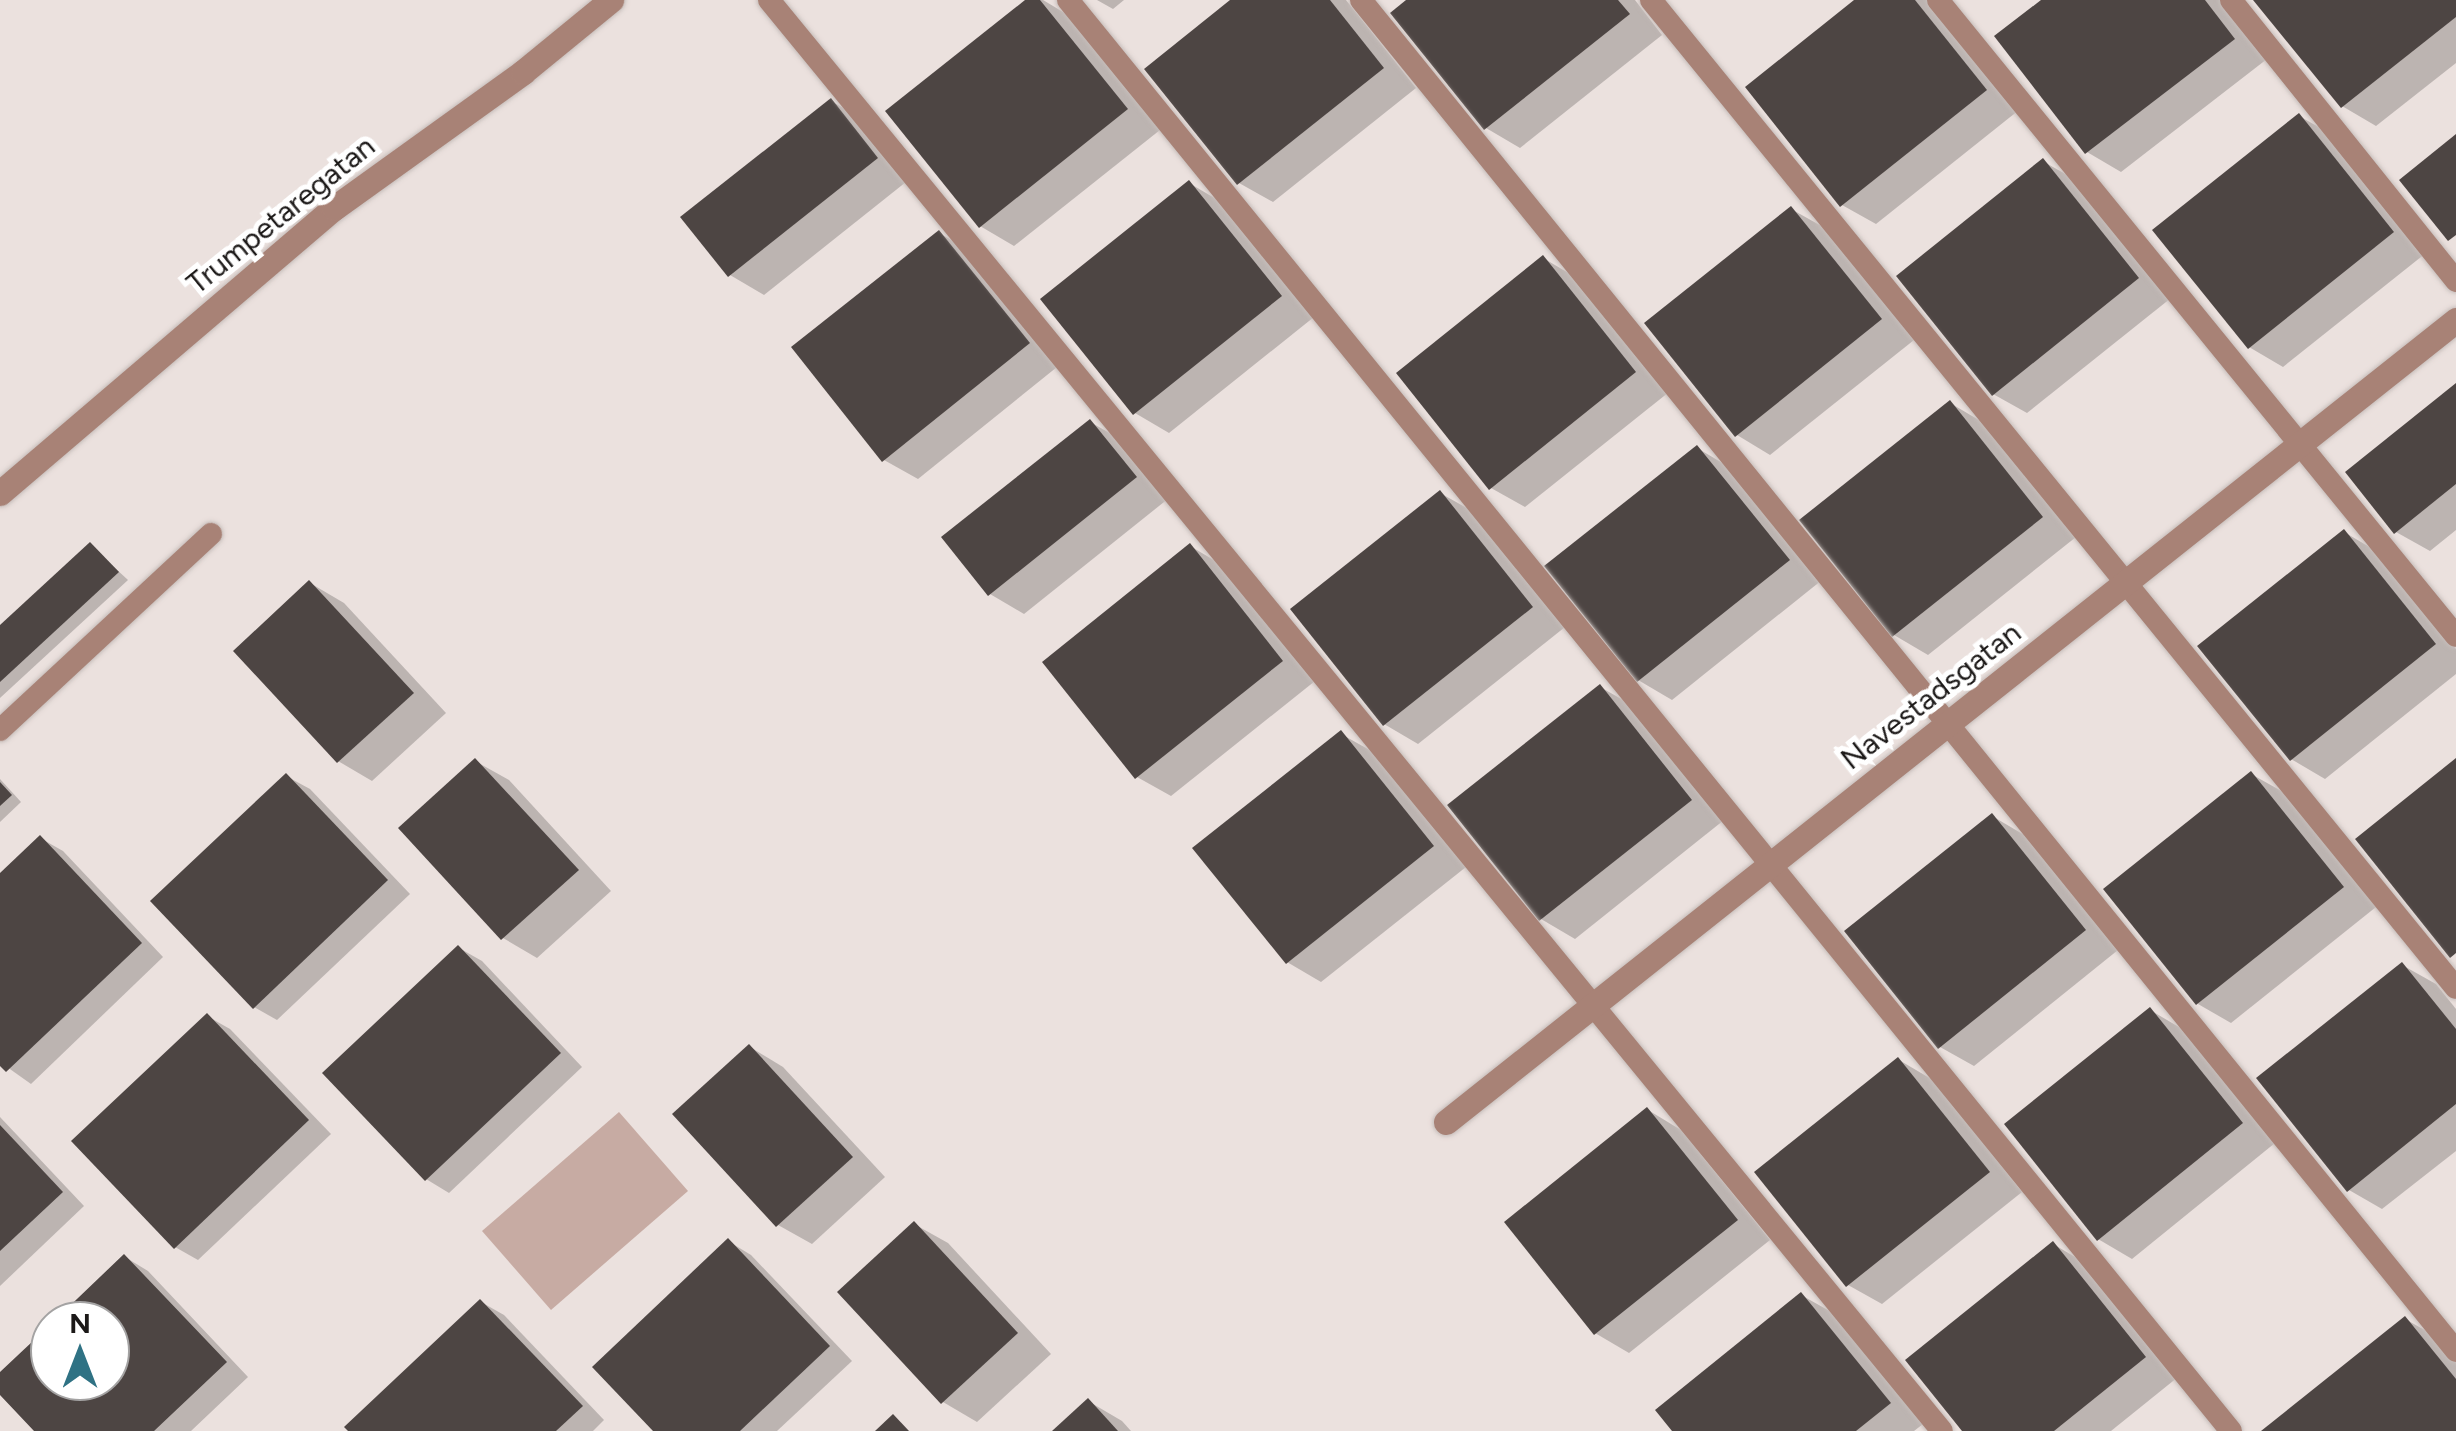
<!DOCTYPE html>
<html>
<head>
<meta charset="utf-8">
<style>
	body { margin:0 }
	#map { position:relative; width:2456px; height:1431px; overflow:hidden; background:#ebe1de; font-family:Figtree,sans-serif }
	div>[style] { position:absolute }
	[style*='--x'] { left:calc(var(--x)*1px); top:calc(var(--y)*1px); width:calc(var(--w)*1px); rotate:calc(var(--a)*1deg) }
	.green>* { inset:0; background:#c7aba3 }
	.shadow>* { inset:0; background:#0003 }
	.building>* { inset:0; background:#4d4543 }
	.roads { filter:drop-shadow(0 0 2px #c6bdba) drop-shadow(0 0 2px #c6bdba) }
	.lane>* { height:22px; margin:-11px; padding:0 11px; transform-origin:11px; border-radius:11px; background:#a88276 }
	.street>* { height:25px; margin:-12.5px; padding:0 12.5px; transform-origin:12.5px; border-radius:12.5px; background:#a88276 }
	span { translate:-50% -50%; white-space:nowrap; text-align:center; line-height:1.15; -webkit-text-stroke:10px #fff; paint-order:stroke }
	.street-label { font-size:30px; color:#1c1918 }
	.north { position:absolute; left:30px; top:1301px; width:100px; height:100px; box-sizing:border-box; background:#fff; border:2px solid #a4a3a3; border-radius:50%; rotate:0deg; font-size:28px; font-weight:700; line-height:40px; text-align:center; color:#1c1918 }
	.north::after { content:''; display:block; margin:auto; width:35px; height:45px; background:#2f7284; clip-path:polygon(50% 0,100% 100%,50% 72%,0 100%) }
</style>
</head>
<body>
<div id="map">
	<div class="green">
		<div style="clip-path:polygon(619px 1112px,688px 1191px,551px 1310px,482px 1231px)"></div>
	</div>
	<div class="shadow">
		<div style="clip-path:polygon(1029px 0,1043px 0,1068px 15px,1160px 130px,1014px 246px,980px 226px)"></div>
		<div style="clip-path:polygon(1097px 0,1124px 0,1113px 9px)"></div>
		<div style="clip-path:polygon(1234px 0,1346px 0,1416px 88px,1273px 202px,1239px 183px)"></div>
		<div style="clip-path:polygon(1410px 0,1635px 0,1662px 35px,1520px 148px,1486px 128px)"></div>
		<div style="clip-path:polygon(1858px 0,1931px 0,2019px 110px,1876px 224px,1842px 205px)"></div>
		<div style="clip-path:polygon(2045px 0,2221px 0,2267px 59px,2121px 172px,2087px 152px)"></div>
		<div style="clip-path:polygon(2257px 0,2456px 0,2456px 63px,2376px 126px,2342px 106px)"></div>
		<div style="clip-path:polygon(831px 101px,865px 120px,911px 178px,764px 295px,730px 275px)"></div>
		<div style="clip-path:polygon(2299px 116px,2333px 135px,2426px 253px,2283px 367px,2249px 347px)"></div>
		<div style="clip-path:polygon(2044px 162px,2078px 181px,2171px 298px,2027px 413px,1993px 394px)"></div>
		<div style="clip-path:polygon(1189px 183px,1223px 203px,1314px 317px,1169px 433px,1135px 413px)"></div>
		<div style="clip-path:polygon(1791px 209px,1825px 228px,1914px 340px,1770px 455px,1737px 435px)"></div>
		<div style="clip-path:polygon(939px 233px,973px 252px,1062px 363px,918px 479px,884px 460px)"></div>
		<div style="clip-path:polygon(1543px 258px,1577px 278px,1669px 392px,1525px 507px,1491px 488px)"></div>
		<div style="clip-path:polygon(2456px 387px,2456px 530px,2430px 551px,2396px 532px)"></div>
		<div style="clip-path:polygon(1950px 403px,1984px 423px,2076px 537px,1928px 655px,1894px 635px,1802px 521px)"></div>
		<div style="clip-path:polygon(1090px 422px,1124px 441px,1169px 498px,1024px 614px,990px 594px)"></div>
		<div style="clip-path:polygon(1697px 448px,1731px 468px,1822px 580px,1672px 700px,1638px 680px)"></div>
		<div style="clip-path:polygon(1440px 493px,1474px 512px,1565px 627px,1418px 744px,1384px 724px)"></div>
		<div style="clip-path:polygon(2344px 532px,2378px 552px,2456px 649px,2456px 674px,2325px 779px,2291px 759px)"></div>
		<div style="clip-path:polygon(90px 545px,128px 580px,0 698px,0 628px)"></div>
		<div style="clip-path:polygon(1190px 546px,1224px 566px,1315px 681px,1171px 796px,1137px 777px)"></div>
		<div style="clip-path:polygon(310px 583px,344px 603px,446px 713px,372px 781px,338px 761px)"></div>
		<div style="clip-path:polygon(1600px 687px,1634px 706px,1724px 820px,1575px 939px,1541px 919px)"></div>
		<div style="clip-path:polygon(1341px 734px,1375px 753px,1466px 867px,1321px 982px,1287px 962px)"></div>
		<div style="clip-path:polygon(475px 761px,509px 780px,611px 891px,537px 958px,503px 938px,401px 828px)"></div>
		<div style="clip-path:polygon(2251px 774px,2285px 793px,2376px 907px,2231px 1023px,2198px 1004px)"></div>
		<div style="clip-path:polygon(286px 776px,310px 789px,410px 894px,277px 1020px,254px 1007px)"></div>
		<div style="clip-path:polygon(0 779px,21px 802px,0 822px)"></div>
		<div style="clip-path:polygon(1992px 816px,2026px 836px,2118px 950px,1974px 1066px,1940px 1047px)"></div>
		<div style="clip-path:polygon(40px 838px,63px 851px,163px 957px,31px 1084px,0 1062px,0 876px)"></div>
		<div style="clip-path:polygon(459px 948px,482px 961px,582px 1067px,449px 1193px,426px 1179px)"></div>
		<div style="clip-path:polygon(2402px 965px,2436px 984px,2456px 1009px,2456px 1151px,2382px 1209px,2349px 1190px)"></div>
		<div style="clip-path:polygon(2150px 1010px,2184px 1030px,2275px 1143px,2132px 1259px,2098px 1239px)"></div>
		<div style="clip-path:polygon(207px 1016px,230px 1029px,331px 1134px,198px 1260px,175px 1247px)"></div>
		<div style="clip-path:polygon(750px 1047px,783px 1067px,885px 1177px,812px 1244px,778px 1225px)"></div>
		<div style="clip-path:polygon(1899px 1060px,1933px 1080px,2022px 1192px,1882px 1304px,1848px 1285px)"></div>
		<div style="clip-path:polygon(1648px 1110px,1681px 1130px,1770px 1240px,1629px 1353px,1595px 1333px)"></div>
		<div style="clip-path:polygon(0 1117px,84px 1206px,0 1286px)"></div>
		<div style="clip-path:polygon(914px 1224px,948px 1243px,1051px 1354px,977px 1422px,943px 1402px,841px 1292px)"></div>
		<div style="clip-path:polygon(728px 1241px,751px 1255px,852px 1361px,777px 1431px,656px 1431px)"></div>
		<div style="clip-path:polygon(2053px 1244px,2087px 1264px,2178px 1377px,2111px 1431px,1966px 1431px)"></div>
		<div style="clip-path:polygon(125px 1257px,148px 1271px,248px 1377px,191px 1431px,37px 1431px,0 1392px,0 1376px,50px 1328px,50px 1381px,110px 1381px,110px 1321px,58px 1321px)"></div>
		<div style="clip-path:polygon(1801px 1295px,1835px 1314px,1923px 1424px,1914px 1431px,1675px 1431px)"></div>
		<div style="clip-path:polygon(481px 1302px,504px 1315px,604px 1420px,593px 1431px,351px 1431px)"></div>
		<div style="clip-path:polygon(2405px 1319px,2439px 1338px,2456px 1359px,2456px 1431px,2265px 1431px)"></div>
		<div style="clip-path:polygon(1088px 1401px,1122px 1421px,1131px 1431px,1056px 1431px)"></div>
	</div>
	<div class="building">
		<div style="clip-path:polygon(1025px 0,1040px 0,1128px 109px,979px 228px,885px 111px)"></div>
		<div style="clip-path:polygon(1230px 0,1330px 0,1384px 68px,1237px 185px,1144px 69px)"></div>
		<div style="clip-path:polygon(1406px 0,1618px 0,1630px 14px,1484px 130px,1390px 13px)"></div>
		<div style="clip-path:polygon(1854px 0,1915px 0,1987px 90px,1840px 207px,1745px 87px)"></div>
		<div style="clip-path:polygon(2041px 0,2205px 0,2235px 39px,2085px 154px,1994px 36px)"></div>
		<div style="clip-path:polygon(2253px 0,2456px 0,2456px 17px,2341px 108px)"></div>
		<div style="clip-path:polygon(831px 98px,878px 158px,728px 277px,680px 217px)"></div>
		<div style="clip-path:polygon(2299px 113px,2394px 232px,2248px 349px,2152px 230px)"></div>
		<div style="clip-path:polygon(2456px 134px,2456px 235px,2448px 241px,2399px 180px)"></div>
		<div style="clip-path:polygon(2043px 158px,2139px 278px,1992px 396px,1896px 276px)"></div>
		<div style="clip-path:polygon(1189px 180px,1282px 296px,1133px 415px,1040px 299px)"></div>
		<div style="clip-path:polygon(1791px 206px,1882px 319px,1735px 437px,1644px 323px)"></div>
		<div style="clip-path:polygon(939px 230px,1030px 343px,882px 462px,791px 347px)"></div>
		<div style="clip-path:polygon(1543px 255px,1636px 372px,1489px 490px,1396px 373px)"></div>
		<div style="clip-path:polygon(2456px 383px,2456px 484px,2394px 534px,2345px 472px)"></div>
		<div style="clip-path:polygon(1950px 400px,2043px 517px,1892px 637px,1799px 520px)"></div>
		<div style="clip-path:polygon(1090px 419px,1137px 477px,988px 596px,941px 537px)"></div>
		<div style="clip-path:polygon(1697px 445px,1790px 560px,1637px 682px,1544px 566px)"></div>
		<div style="clip-path:polygon(1440px 490px,1533px 607px,1383px 726px,1290px 609px)"></div>
		<div style="clip-path:polygon(2344px 529px,2436px 644px,2290px 761px,2197px 646px)"></div>
		<div style="clip-path:polygon(90px 542px,119px 572px,0 682px,0 625px)"></div>
		<div style="clip-path:polygon(1190px 543px,1283px 661px,1135px 779px,1042px 662px)"></div>
		<div style="clip-path:polygon(309px 580px,414px 693px,337px 763px,233px 651px)"></div>
		<div style="clip-path:polygon(1600px 684px,1692px 800px,1539px 921px,1447px 805px)"></div>
		<div style="clip-path:polygon(1341px 730px,1434px 846px,1286px 964px,1192px 848px)"></div>
		<div style="clip-path:polygon(475px 758px,579px 870px,501px 940px,398px 828px)"></div>
		<div style="clip-path:polygon(2456px 758px,2456px 953px,2450px 958px,2355px 839px)"></div>
		<div style="clip-path:polygon(2251px 771px,2344px 887px,2196px 1005px,2103px 889px)"></div>
		<div style="clip-path:polygon(286px 773px,388px 880px,253px 1009px,150px 901px)"></div>
		<div style="clip-path:polygon(0 782px,12px 795px,0 806px)"></div>
		<div style="clip-path:polygon(1992px 813px,2086px 930px,1938px 1049px,1844px 931px)"></div>
		<div style="clip-path:polygon(40px 835px,142px 943px,6px 1072px,0 1066px,0 873px)"></div>
		<div style="clip-path:polygon(458px 945px,561px 1053px,425px 1181px,322px 1073px)"></div>
		<div style="clip-path:polygon(2402px 962px,2456px 1029px,2456px 1104px,2347px 1192px,2256px 1078px)"></div>
		<div style="clip-path:polygon(2150px 1007px,2243px 1123px,2097px 1241px,2004px 1124px)"></div>
		<div style="clip-path:polygon(207px 1013px,309px 1120px,174px 1249px,71px 1141px)"></div>
		<div style="clip-path:polygon(749px 1044px,853px 1157px,776px 1227px,672px 1114px)"></div>
		<div style="clip-path:polygon(1898px 1057px,1990px 1172px,1846px 1287px,1754px 1172px)"></div>
		<div style="clip-path:polygon(1647px 1107px,1738px 1220px,1594px 1335px,1504px 1222px)"></div>
		<div style="clip-path:polygon(0 1125px,63px 1192px,0 1251px)"></div>
		<div style="clip-path:polygon(914px 1221px,1018px 1333px,941px 1404px,837px 1292px)"></div>
		<div style="clip-path:polygon(728px 1238px,830px 1346px,740px 1431px,653px 1431px,592px 1367px)"></div>
		<div style="clip-path:polygon(2053px 1241px,2146px 1357px,2054px 1431px,1962px 1431px,1905px 1360px)"></div>
		<div style="clip-path:polygon(124px 1254px,227px 1362px,154px 1431px,34px 1431px,0 1395px,0 1372px,50px 1325px,50px 1381px,110px 1381px,110px 1321px,54px 1321px)"></div>
		<div style="clip-path:polygon(1801px 1292px,1891px 1403px,1856px 1431px,1672px 1431px,1655px 1410px)"></div>
		<div style="clip-path:polygon(480px 1299px,583px 1406px,556px 1431px,348px 1431px,344px 1427px)"></div>
		<div style="clip-path:polygon(2405px 1316px,2456px 1379px,2456px 1431px,2261px 1431px)"></div>
		<div style="clip-path:polygon(1088px 1398px,1118px 1431px,1052px 1431px)"></div>
		<div style="clip-path:polygon(893px 1414px,909px 1431px,875px 1431px)"></div>
	</div>
	<div class="roads">
		<div class="lane">
			<div style="--x:769;--y:0;--w:1850;--a:50.66"></div>
			<div style="--x:1068;--y:0;--w:1844;--a:50.9"></div>
			<div style="--x:1361;--y:0;--w:1739;--a:50.97"></div>
			<div style="--x:1651;--y:0;--w:1274;--a:50.83"></div>
			<div style="--x:1938;--y:0;--w:820;--a:50.84"></div>
			<div style="--x:2231;--y:0;--w:360;--a:51.3"></div>
			<div style="--x:0;--y:730;--w:288;--a:-42.9"></div>
		</div>
		<div class="street">
			<div style="--x:0;--y:493;--w:439;--a:-40.5"></div>
			<div style="--x:334;--y:208;--w:233;--a:-35.7"></div>
			<div style="--x:523;--y:72;--w:114;--a:-39.3"></div>
			<div style="--x:1446;--y:1122;--w:1290;--a:-38.45"></div>
		</div>
	</div>
	<div class="street-label">
		<span style="left:281px;top:215px;rotate:-39deg">Trumpetaregatan</span>
		<span style="left:1931px;top:696px;rotate:-38deg">Navestadsgatan</span>
	</div>
	<div class="north">N</div>
</div>
</body>
</html>
